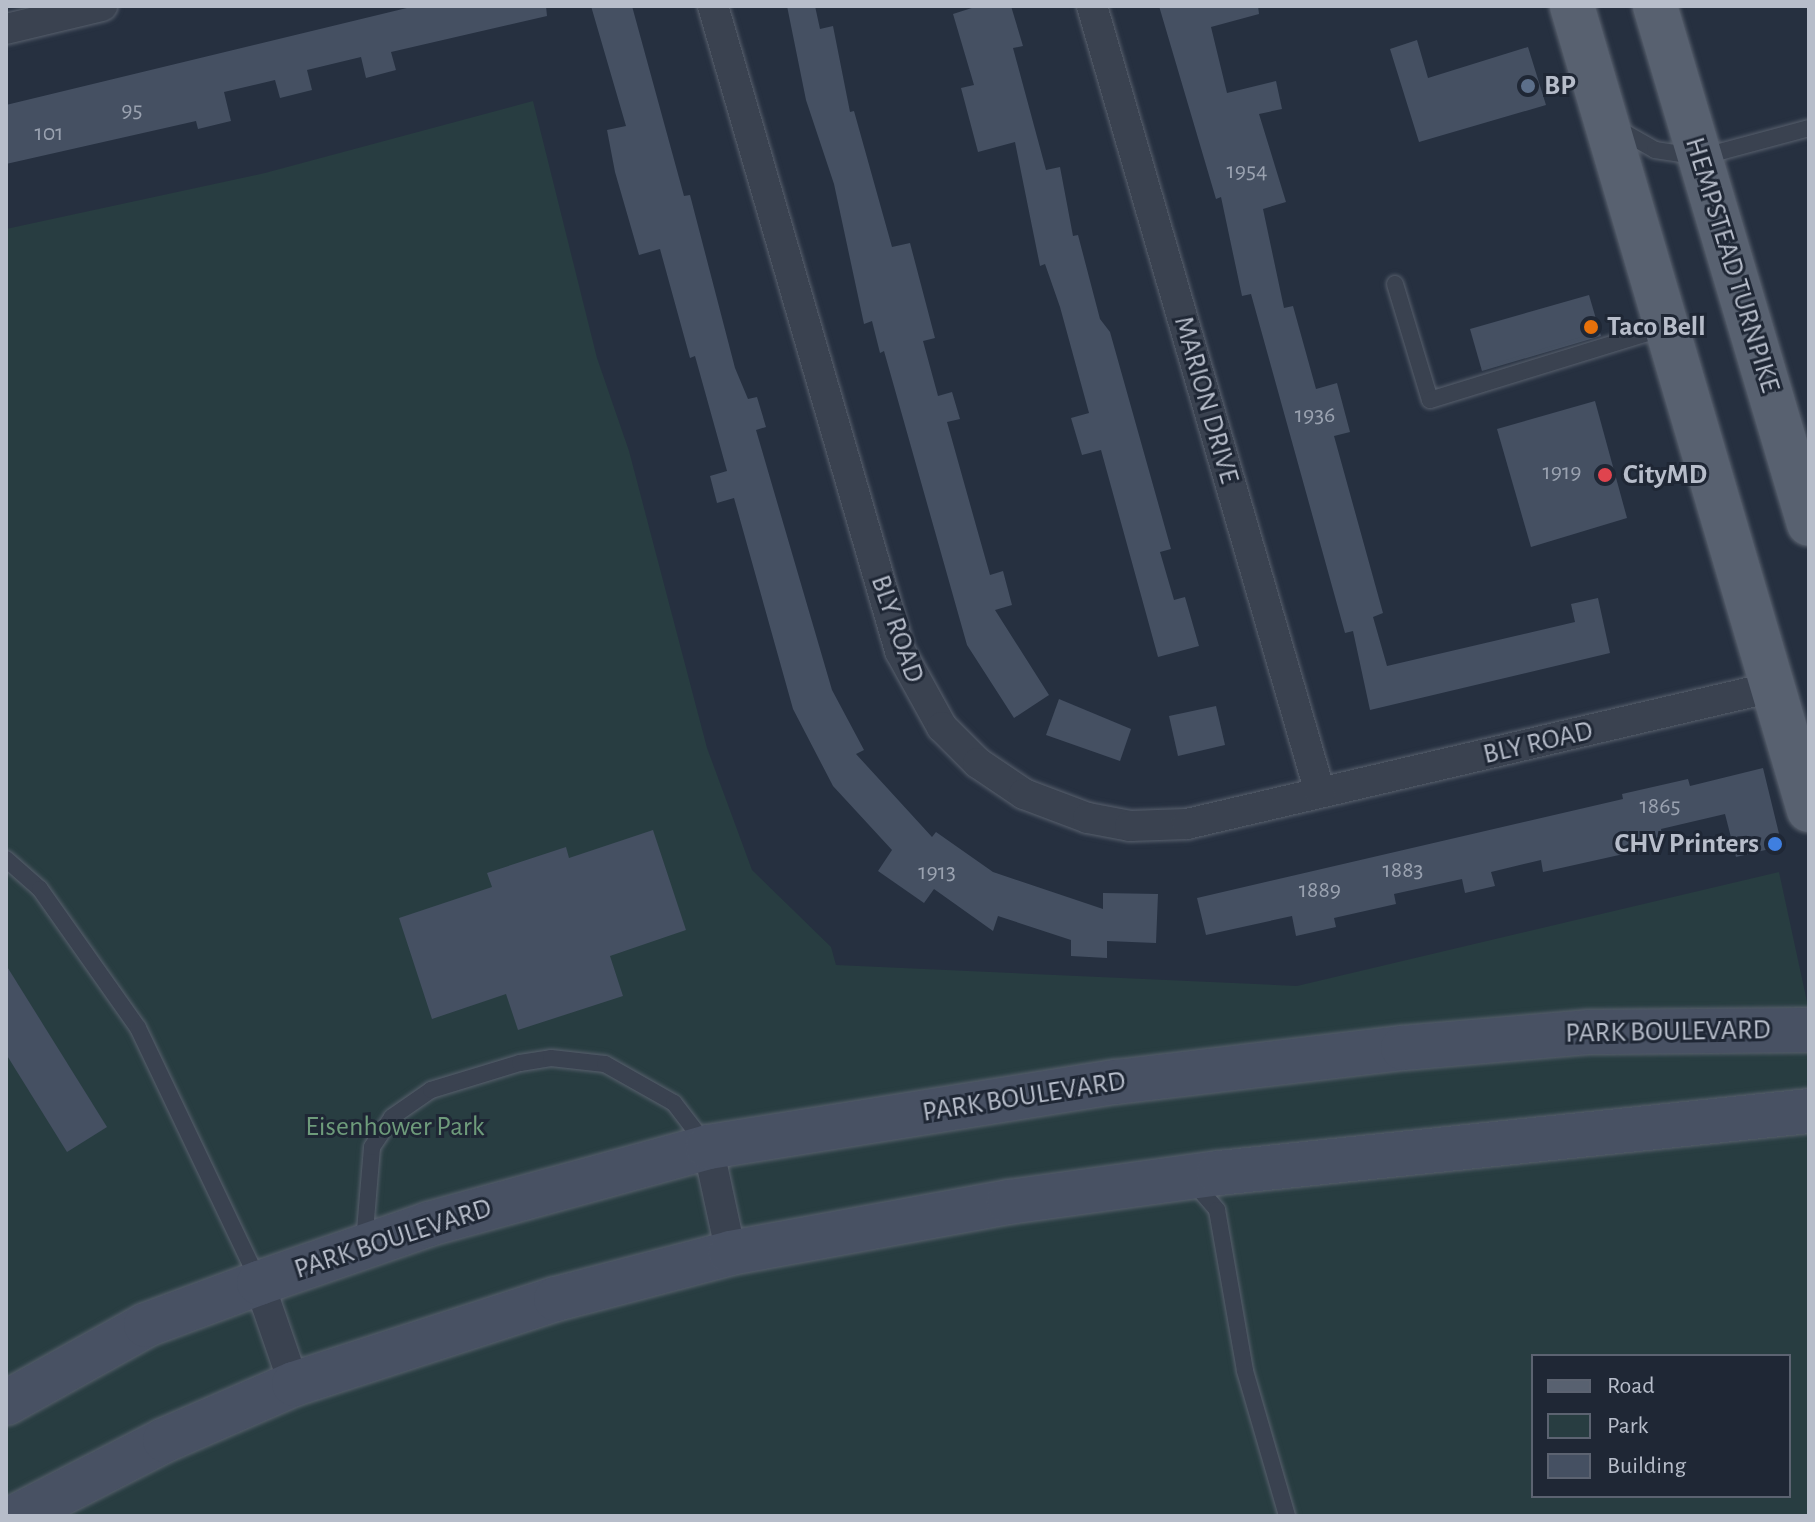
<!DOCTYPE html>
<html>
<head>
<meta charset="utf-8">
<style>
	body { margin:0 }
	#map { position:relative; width:1815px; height:1522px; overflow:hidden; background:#263040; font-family:"Alegreya Sans",sans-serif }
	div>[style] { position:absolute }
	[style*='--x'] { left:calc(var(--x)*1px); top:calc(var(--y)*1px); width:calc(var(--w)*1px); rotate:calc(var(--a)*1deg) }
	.green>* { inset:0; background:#283d41 }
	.building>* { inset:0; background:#455062 }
	.roads { filter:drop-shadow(0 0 2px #58606d) drop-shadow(0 0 2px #58606d) }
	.lane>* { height:16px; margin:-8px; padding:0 8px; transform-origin:8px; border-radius:8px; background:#3a4250 }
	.street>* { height:30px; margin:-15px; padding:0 15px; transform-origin:15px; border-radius:15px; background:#3a4250 }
	.secondary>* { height:44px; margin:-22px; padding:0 22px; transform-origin:22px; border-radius:22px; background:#485163 }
	.primary>* { height:44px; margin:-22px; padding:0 22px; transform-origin:22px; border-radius:22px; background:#586170 }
	.dots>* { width:22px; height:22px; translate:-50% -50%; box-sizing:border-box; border:4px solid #1f2735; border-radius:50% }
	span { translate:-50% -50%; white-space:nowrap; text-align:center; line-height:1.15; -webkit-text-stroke:6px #1f2735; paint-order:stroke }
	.number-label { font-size:24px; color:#9aa2b0 }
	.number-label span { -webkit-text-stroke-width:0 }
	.poi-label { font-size:28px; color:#b7bdca; font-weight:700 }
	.left { translate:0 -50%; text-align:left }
	.right { translate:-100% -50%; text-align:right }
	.street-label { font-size:28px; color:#b7bdca }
	.park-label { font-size:28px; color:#6e9b7b }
	.frame { position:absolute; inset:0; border:8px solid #b7bdca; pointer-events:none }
	.legend { position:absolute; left:1531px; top:1354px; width:260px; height:144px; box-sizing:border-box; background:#1f2735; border:2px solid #5c6371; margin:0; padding:10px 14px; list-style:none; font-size:24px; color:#b7bdca }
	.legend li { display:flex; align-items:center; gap:16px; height:40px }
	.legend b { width:40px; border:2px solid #5c6371 }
</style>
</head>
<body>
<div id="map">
	<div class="green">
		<div style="clip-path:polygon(evenodd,533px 101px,597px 358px,629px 451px,707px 748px,752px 870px,831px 947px,836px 965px,1297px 986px,1779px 872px,1809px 1011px,1809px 1516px,6px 1516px,6px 229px,265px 173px,533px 101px,1533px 1356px,1789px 1356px,1789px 1496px,1533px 1496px,1533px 1356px)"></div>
	</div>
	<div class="building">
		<div style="clip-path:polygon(415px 6px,546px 6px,547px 16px,391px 52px,396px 70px,366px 78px,361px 57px,307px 70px,312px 90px,280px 98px,275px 80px,224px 92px,231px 121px,198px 129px,196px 121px,6px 164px,6px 105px)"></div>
		<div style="clip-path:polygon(591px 6px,632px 6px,684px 196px,690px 195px,735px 368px,748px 399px,757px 397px,766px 427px,756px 430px,832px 690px,864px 750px,856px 754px,932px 837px,936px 832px,993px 872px,1103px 909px,1103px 893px,1158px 894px,1156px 943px,1107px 941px,1107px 958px,1071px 956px,1071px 940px,998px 916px,993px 931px,934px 889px,924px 903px,878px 871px,892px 850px,833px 786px,793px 709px,734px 498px,717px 503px,710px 476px,727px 471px,695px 356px,690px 358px,660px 249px,639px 255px,615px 172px,607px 130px,626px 126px)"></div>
		<div style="clip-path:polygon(787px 6px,815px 6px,820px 29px,833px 26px,850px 112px,854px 111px,892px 247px,910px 243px,935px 338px,923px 341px,938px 396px,952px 392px,960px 419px,947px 422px,977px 529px,990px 575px,1003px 571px,1012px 605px,995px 610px,1049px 695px,1014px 718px,967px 645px,884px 351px,880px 353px,872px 321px,864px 324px,834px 184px,806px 100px)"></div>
		<div style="clip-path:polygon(978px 6px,1011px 6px,1023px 46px,1013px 48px,1046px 170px,1060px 167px,1073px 236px,1078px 235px,1100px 319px,1110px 332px,1171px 549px,1160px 552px,1174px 600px,1185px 597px,1199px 646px,1158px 657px,1101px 450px,1082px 455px,1071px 418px,1089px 413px,1060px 307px,1045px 264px,1040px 266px,1015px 142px,978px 152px,961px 88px,974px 85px,953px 14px)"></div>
		<div style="clip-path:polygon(1159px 6px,1258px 6px,1259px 14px,1211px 27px,1227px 93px,1276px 81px,1282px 109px,1259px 114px,1286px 202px,1263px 209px,1284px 308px,1293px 306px,1316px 389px,1337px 383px,1350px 432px,1334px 436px,1383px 613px,1373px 617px,1387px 666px,1575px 622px,1571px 604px,1598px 598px,1610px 653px,1370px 710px,1353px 631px,1345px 633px,1251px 294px,1242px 296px,1221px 197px,1216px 199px)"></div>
		<div style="clip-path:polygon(1417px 40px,1428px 78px,1528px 47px,1546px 105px,1419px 142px,1390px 49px)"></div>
		<div style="clip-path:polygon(1589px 295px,1601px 336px,1482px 371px,1470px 329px)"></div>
		<div style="clip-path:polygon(1595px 401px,1627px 518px,1531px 547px,1497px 429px)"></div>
		<div style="clip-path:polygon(1059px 699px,1131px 729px,1120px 761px,1046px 735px)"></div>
		<div style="clip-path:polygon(1216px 706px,1225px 745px,1178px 756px,1169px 716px)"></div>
		<div style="clip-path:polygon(1763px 768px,1782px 846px,1736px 857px,1725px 814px,1661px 829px,1664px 845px,1543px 872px,1541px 860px,1491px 872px,1495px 886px,1465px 893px,1462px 879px,1394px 894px,1396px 904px,1334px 918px,1336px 927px,1296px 936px,1292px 916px,1206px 935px,1197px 898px,1623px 799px,1622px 794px,1688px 779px,1690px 786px)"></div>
		<div style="clip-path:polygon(653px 830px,686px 930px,610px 956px,623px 996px,518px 1030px,506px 994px,432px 1019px,399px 918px,492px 887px,487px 873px,566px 847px,569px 858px)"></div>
		<div style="clip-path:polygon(6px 965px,107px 1127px,67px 1152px,6px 1054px)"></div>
	</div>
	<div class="roads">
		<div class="lane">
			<div style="--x:1620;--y:130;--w:40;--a:29.7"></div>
			<div style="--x:1655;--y:150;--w:47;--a:8.7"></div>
			<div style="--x:1701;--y:157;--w:112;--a:-15"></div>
			<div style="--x:1395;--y:284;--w:121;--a:73.2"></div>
			<div style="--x:1430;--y:400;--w:245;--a:-17.1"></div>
			<div style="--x:6;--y:859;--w:45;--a:41.4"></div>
			<div style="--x:40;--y:889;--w:170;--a:54.8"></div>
			<div style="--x:138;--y:1028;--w:279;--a:64.5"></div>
			<div style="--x:1193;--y:1182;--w:37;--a:49"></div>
			<div style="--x:1217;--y:1210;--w:163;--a:80.1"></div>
			<div style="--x:1245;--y:1371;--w:151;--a:73.8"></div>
			<div style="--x:364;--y:1243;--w:96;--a:-85.2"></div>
			<div style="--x:372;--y:1147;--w:36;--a:-56"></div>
			<div style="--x:392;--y:1117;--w:47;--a:-34.7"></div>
			<div style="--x:431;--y:1090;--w:93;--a:-16.9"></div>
			<div style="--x:520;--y:1063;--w:31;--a:-9"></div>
			<div style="--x:551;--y:1058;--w:54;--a:6.3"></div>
			<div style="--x:605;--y:1064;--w:79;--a:29.5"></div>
			<div style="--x:674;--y:1103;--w:54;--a:52.5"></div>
		</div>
		<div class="street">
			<div style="--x:713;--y:6;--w:672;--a:73.83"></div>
			<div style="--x:900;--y:651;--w:87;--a:61.1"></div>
			<div style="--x:942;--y:727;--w:51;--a:45"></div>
			<div style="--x:978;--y:763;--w:55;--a:34"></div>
			<div style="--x:1024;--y:794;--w:68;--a:20.6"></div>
			<div style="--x:1088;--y:818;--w:43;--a:10.8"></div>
			<div style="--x:1130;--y:826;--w:57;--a:-2"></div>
			<div style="--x:1187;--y:824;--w:602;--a:-13.16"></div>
			<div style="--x:1092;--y:6;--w:819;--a:73.84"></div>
			<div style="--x:6;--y:29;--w:99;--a:-13.5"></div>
			<div style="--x:708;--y:1147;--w:108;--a:77.8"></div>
			<div style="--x:259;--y:1283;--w:107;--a:70.9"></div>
		</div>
		<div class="secondary">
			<div style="--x:6;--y:1403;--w:160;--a:-29.1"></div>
			<div style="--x:146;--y:1325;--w:121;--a:-20.4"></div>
			<div style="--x:259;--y:1283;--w:180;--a:-19.1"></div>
			<div style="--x:429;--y:1224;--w:289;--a:-15.4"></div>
			<div style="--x:708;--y:1147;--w:413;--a:-9.1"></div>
			<div style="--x:1116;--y:1082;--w:289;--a:-6.8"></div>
			<div style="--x:1403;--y:1048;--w:188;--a:-4.9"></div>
			<div style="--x:1590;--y:1032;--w:219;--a:-0.5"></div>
			<div style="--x:17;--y:1516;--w:166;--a:-27.2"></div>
			<div style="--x:165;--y:1440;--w:141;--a:-23.5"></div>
			<div style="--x:294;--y:1384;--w:275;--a:-18"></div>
			<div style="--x:556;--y:1299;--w:181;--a:-14.7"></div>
			<div style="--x:731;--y:1253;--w:283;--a:-10.4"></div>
			<div style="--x:1009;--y:1202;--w:212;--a:-7.9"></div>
			<div style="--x:1219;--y:1173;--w:593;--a:-6"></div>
		</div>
		<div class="primary">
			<div style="--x:1572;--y:6;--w:838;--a:73.58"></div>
			<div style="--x:1655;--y:6;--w:540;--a:73.44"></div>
		</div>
	</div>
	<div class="dots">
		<div style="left:1528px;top:86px;background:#5c6f8a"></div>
		<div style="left:1591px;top:327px;background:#e8710a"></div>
		<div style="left:1605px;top:475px;background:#e0444e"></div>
		<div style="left:1775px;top:844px;background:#3f7fe0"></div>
	</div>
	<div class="number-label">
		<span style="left:132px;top:111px">95</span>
		<span style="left:49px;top:134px">101</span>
		<span style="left:1247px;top:172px">1954</span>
		<span style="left:1315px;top:416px">1936</span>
		<span style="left:1562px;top:473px">1919</span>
		<span style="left:1660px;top:807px">1865</span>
		<span style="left:1403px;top:871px">1883</span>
		<span style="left:937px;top:873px">1913</span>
		<span style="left:1320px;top:891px">1889</span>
	</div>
	<div class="poi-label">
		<span class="left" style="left:1544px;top:86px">BP</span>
		<span class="left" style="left:1607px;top:327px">Taco Bell</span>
		<span class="left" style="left:1623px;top:475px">CityMD</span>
		<span class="right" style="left:1759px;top:844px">CHV Printers</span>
	</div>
	<div class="street-label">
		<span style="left:1732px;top:265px;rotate:73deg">HEMPSTEAD TURNPIKE</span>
		<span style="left:1206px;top:400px;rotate:74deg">MARION DRIVE</span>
		<span style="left:897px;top:629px;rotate:71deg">BLY ROAD</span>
		<span style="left:1538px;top:743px;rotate:-13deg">BLY ROAD</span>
		<span style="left:1668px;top:1032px;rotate:-1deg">PARK BOULEVARD</span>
		<span style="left:1024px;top:1097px;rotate:-9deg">PARK BOULEVARD</span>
		<span style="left:393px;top:1239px;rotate:-18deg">PARK BOULEVARD</span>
	</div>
	<div class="park-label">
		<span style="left:395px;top:1127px">Eisenhower Park</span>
	</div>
	<div class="frame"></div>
	<ul class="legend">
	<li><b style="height:10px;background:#586170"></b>Road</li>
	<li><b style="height:22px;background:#283d41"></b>Park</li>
	<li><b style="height:22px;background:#455062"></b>Building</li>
	</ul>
</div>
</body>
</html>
